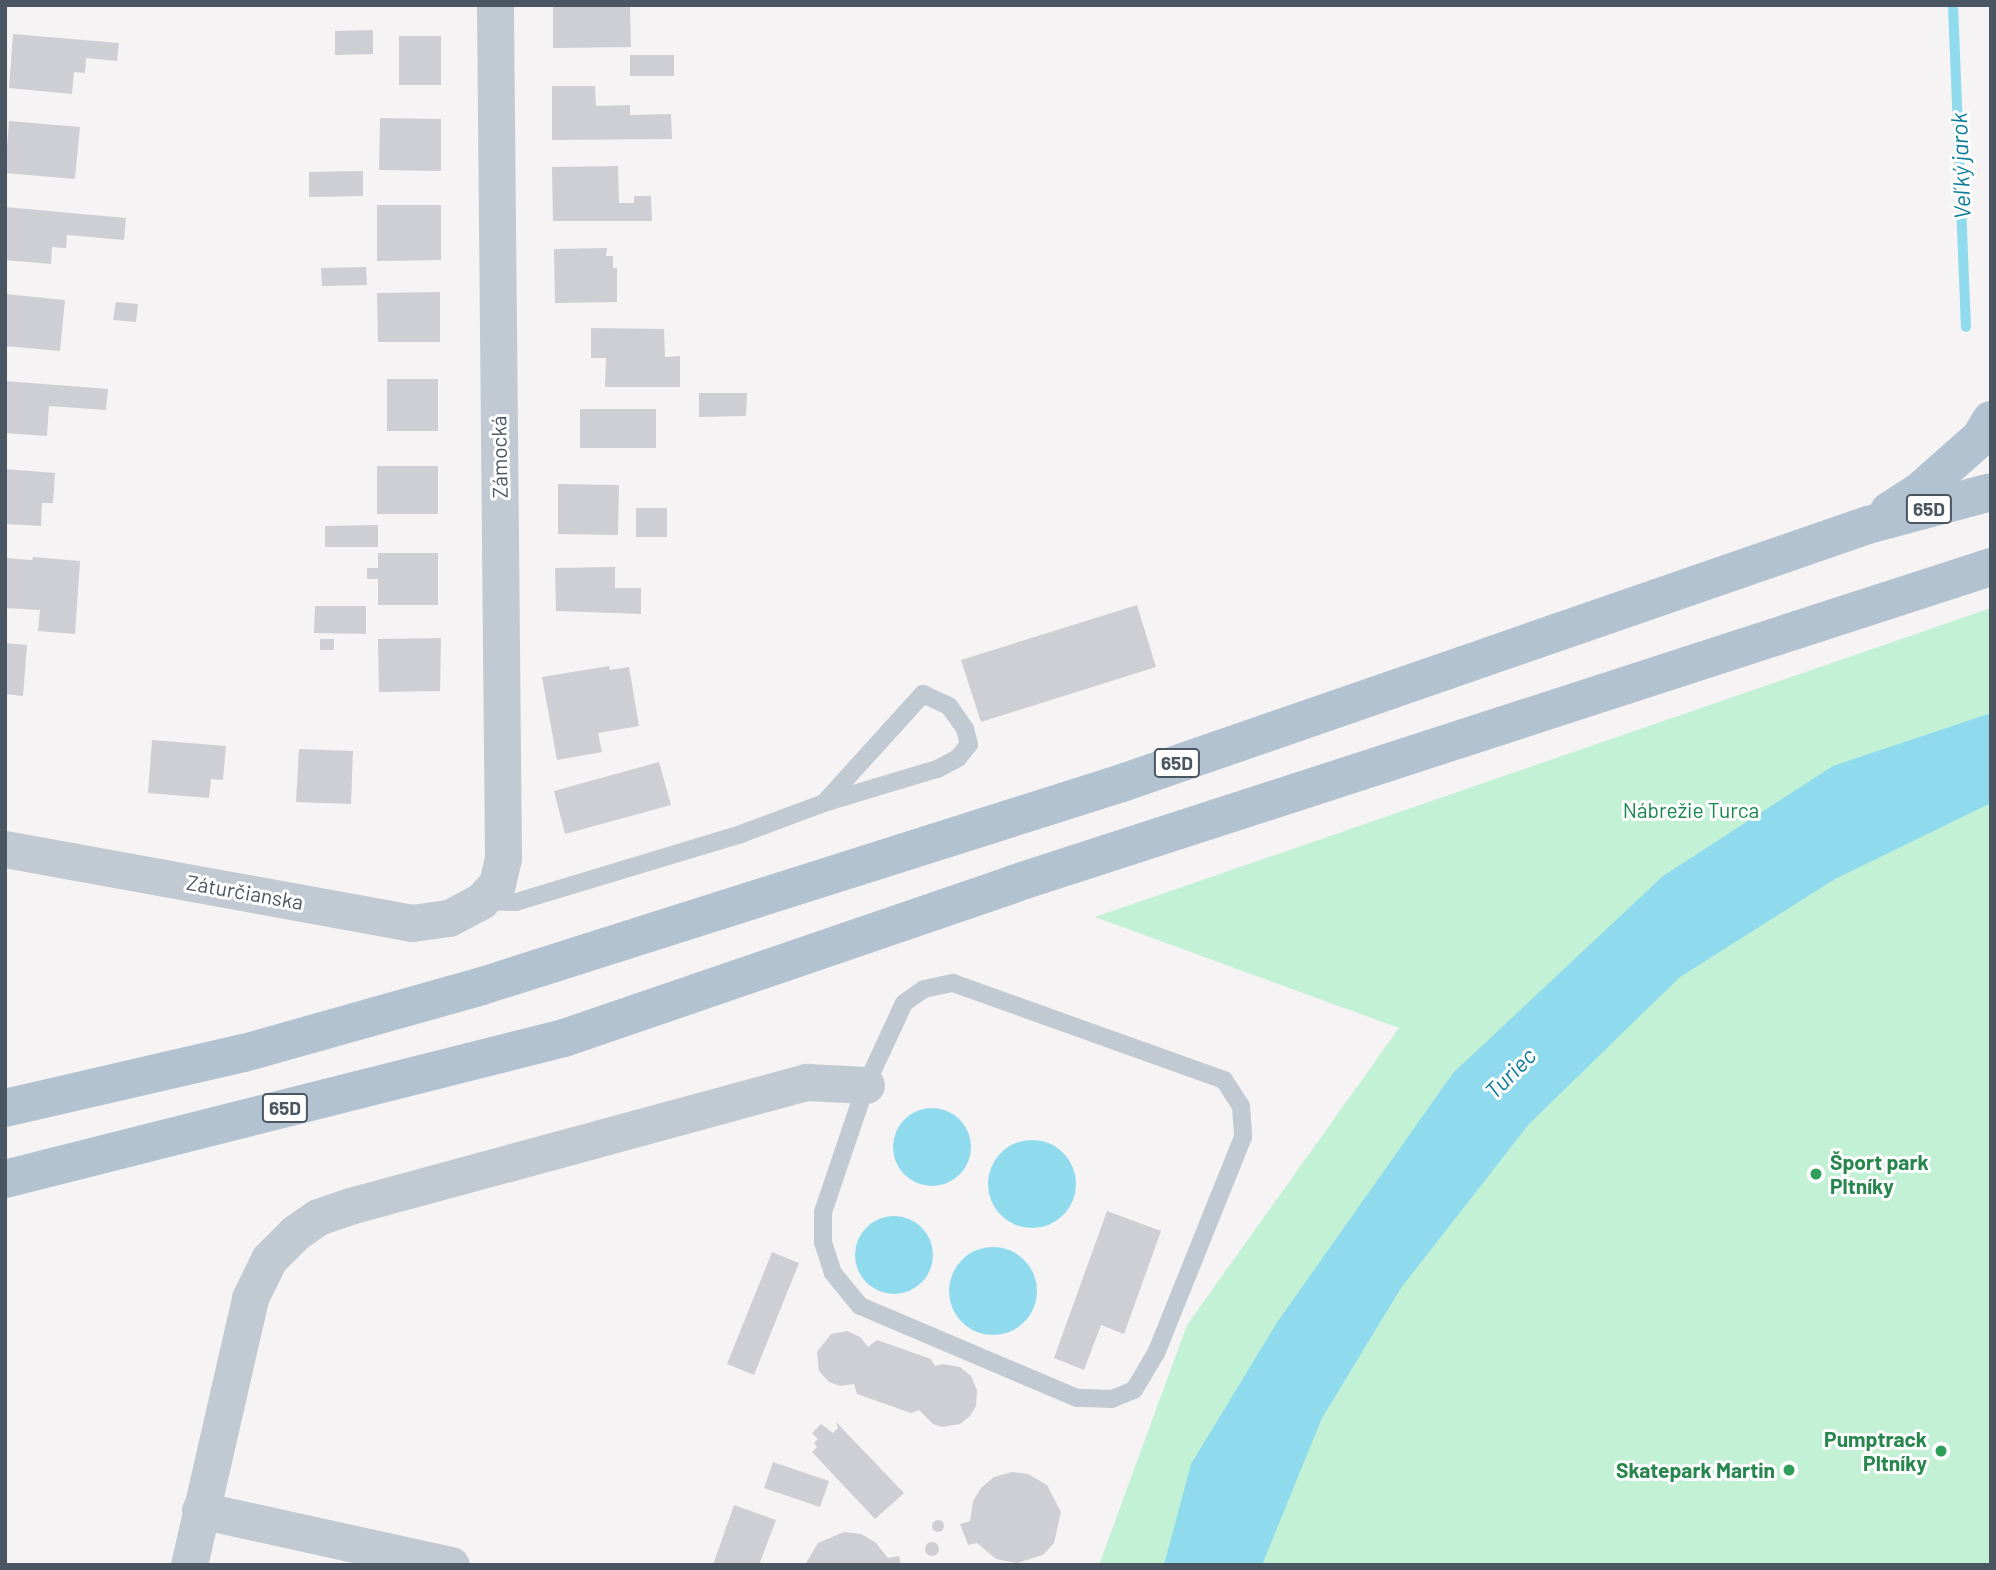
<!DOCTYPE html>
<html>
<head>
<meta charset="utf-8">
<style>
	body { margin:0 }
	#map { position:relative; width:1996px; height:1570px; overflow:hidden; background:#f5f3f3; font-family:Barlow,sans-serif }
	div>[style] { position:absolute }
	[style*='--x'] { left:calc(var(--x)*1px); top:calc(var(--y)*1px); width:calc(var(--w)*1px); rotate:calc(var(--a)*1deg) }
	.green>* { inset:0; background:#c3f1d5 }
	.water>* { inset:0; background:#90daee }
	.round { border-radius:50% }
	.stream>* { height:10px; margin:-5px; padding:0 5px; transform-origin:5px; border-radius:5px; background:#90daee }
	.building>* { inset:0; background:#cdcfd5 }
	.lane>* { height:18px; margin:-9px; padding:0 9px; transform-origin:9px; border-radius:9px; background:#c1cad2 }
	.street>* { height:37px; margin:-18.5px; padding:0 18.5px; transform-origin:18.5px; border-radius:18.5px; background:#c1cad2 }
	.primary>* { height:38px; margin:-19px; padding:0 19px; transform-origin:19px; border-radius:19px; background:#b3c2d1 }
	.dots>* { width:19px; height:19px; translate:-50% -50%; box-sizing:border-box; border:4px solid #fff; border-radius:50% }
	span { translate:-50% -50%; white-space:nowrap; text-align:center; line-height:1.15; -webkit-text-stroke:6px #fff; paint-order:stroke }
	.shield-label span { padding:2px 5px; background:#fff; border:2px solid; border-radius:5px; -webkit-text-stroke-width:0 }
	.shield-label { font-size:19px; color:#4a5661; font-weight:700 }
	.street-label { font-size:21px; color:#4a5661 }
	.park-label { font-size:21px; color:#17864f }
	.leisure-label { font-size:21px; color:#27864d; font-weight:700 }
	.left { translate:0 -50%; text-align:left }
	.right { translate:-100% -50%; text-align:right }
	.water-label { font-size:23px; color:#0c7c9b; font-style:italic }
	.frame { position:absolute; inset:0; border:7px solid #4a5661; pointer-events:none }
</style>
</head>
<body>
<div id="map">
	<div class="green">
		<div style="clip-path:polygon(1991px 608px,1991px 1565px,1099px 1565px,1187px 1325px,1399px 1028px,1095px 917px)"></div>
	</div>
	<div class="water">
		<div style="clip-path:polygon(1991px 713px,1991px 803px,1835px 879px,1680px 977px,1529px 1124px,1401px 1288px,1322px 1418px,1262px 1565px,1164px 1565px,1191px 1464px,1278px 1321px,1453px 1073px,1663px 876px,1833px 766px)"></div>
		<div class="round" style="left:893px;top:1108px;width:78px;height:78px"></div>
		<div class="round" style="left:988px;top:1140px;width:88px;height:88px"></div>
		<div class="round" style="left:855px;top:1216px;width:78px;height:78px"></div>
		<div class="round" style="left:949px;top:1247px;width:88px;height:88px"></div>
	</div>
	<div class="stream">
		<div style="--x:1953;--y:5;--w:322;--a:87.7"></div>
	</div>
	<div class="building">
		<div style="clip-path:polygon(553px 5px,630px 5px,631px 47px,553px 48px)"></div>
		<div style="clip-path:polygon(373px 30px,373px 54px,335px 55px,335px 31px)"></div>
		<div style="clip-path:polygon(13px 34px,119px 43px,117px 61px,86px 58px,85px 73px,74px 72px,72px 94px,9px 88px)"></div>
		<div style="clip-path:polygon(399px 36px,441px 36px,441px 85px,399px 85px)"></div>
		<div style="clip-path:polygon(630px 55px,674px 55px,674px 76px,630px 76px)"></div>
		<div style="clip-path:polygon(552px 86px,595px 86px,596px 106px,630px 105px,630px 115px,671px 114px,672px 139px,552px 140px)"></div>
		<div style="clip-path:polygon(380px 118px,441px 119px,441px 171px,379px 170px)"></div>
		<div style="clip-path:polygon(9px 121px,80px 127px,75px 179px,5px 173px)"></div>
		<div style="clip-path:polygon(618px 166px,619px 203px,634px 203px,634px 196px,651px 196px,652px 221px,553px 221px,552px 167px)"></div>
		<div style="clip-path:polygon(363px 171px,363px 196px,309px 197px,309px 172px)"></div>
		<div style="clip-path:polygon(377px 205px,441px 205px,441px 260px,377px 261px)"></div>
		<div style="clip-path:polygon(5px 207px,126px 218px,124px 240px,67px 235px,66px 248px,52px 247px,51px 264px,5px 260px)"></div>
		<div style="clip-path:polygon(607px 248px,606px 256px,613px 256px,613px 268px,617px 268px,617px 302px,555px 303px,554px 249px)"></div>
		<div style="clip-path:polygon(366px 267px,367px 285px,322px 286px,321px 268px)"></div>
		<div style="clip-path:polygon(440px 292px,440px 342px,378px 342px,377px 293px)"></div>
		<div style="clip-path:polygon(5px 294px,65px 300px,60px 351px,5px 346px)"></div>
		<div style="clip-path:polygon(116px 302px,138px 304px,136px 322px,113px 320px)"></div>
		<div style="clip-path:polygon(591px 328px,664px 329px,665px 357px,680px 356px,680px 387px,605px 387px,606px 358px,591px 358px)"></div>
		<div style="clip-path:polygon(387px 379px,438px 379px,438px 431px,387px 431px)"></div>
		<div style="clip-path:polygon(5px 381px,108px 389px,106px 410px,49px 406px,47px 436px,5px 433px)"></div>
		<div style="clip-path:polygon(699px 393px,747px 393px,746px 416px,699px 417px)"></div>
		<div style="clip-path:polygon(580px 409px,656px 409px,656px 448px,580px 448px)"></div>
		<div style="clip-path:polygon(377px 466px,438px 466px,438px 514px,377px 514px)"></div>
		<div style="clip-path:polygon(5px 469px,55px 473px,53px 503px,42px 503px,41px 526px,5px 524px)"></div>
		<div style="clip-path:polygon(558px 484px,619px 485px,618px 535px,558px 534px)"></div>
		<div style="clip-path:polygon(636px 508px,667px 508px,667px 537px,636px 537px)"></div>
		<div style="clip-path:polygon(378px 525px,378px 547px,325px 547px,325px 526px)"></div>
		<div style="clip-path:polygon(378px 553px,438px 553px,438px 605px,378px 605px,378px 579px,367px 579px,367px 568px,378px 568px)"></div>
		<div style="clip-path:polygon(33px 557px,80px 561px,75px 634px,38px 631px,40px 610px,5px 608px,5px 558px,32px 560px)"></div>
		<div style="clip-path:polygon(615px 567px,615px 588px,641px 588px,641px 614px,556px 611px,555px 568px)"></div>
		<div style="clip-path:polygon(1137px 605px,1156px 667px,981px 722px,961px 660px)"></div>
		<div style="clip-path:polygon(315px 606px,366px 606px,366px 634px,314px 633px)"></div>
		<div style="clip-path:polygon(441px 638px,440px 691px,379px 692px,378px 639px)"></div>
		<div style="clip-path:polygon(320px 639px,334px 639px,334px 650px,320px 650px)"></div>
		<div style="clip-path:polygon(5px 643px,27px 645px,23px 696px,5px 694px)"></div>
		<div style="clip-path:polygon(609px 666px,610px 670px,629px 667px,639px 726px,598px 733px,602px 752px,557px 760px,542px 677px)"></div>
		<div style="clip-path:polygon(152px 740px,226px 746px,223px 780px,211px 779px,209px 798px,148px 793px)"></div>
		<div style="clip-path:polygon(299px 749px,353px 751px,351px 804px,296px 802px)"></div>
		<div style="clip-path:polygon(659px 762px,671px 805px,565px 834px,554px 791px)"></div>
		<div style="clip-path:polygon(1107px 1211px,1161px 1231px,1124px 1334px,1101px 1325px,1084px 1370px,1054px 1358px)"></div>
		<div style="clip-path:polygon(772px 1252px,799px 1263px,754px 1375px,727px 1364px)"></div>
		<div style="clip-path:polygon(847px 1331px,860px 1337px,868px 1347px,877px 1340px,931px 1359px,935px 1366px,943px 1364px,960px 1367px,971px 1376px,977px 1390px,976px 1406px,970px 1416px,960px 1424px,942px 1427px,933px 1424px,919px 1410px,911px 1413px,857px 1394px,854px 1384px,840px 1386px,829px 1382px,819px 1371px,817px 1352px,831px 1334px)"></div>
		<div style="clip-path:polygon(836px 1422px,904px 1493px,875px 1519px,812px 1452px,817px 1447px,814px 1443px,818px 1439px,812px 1433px,821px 1424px,833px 1433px,838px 1428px)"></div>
		<div style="clip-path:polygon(773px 1462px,829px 1481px,820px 1507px,764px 1488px)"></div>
		<div style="clip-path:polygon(1012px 1472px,1028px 1474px,1047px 1485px,1061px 1512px,1054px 1543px,1043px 1555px,1017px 1563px,996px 1559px,977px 1543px,968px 1545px,960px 1524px,970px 1521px,973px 1501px,981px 1488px,994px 1477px)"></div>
		<div style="clip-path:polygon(734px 1505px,776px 1520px,759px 1565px,713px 1565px)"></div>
		<div class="round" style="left:932px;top:1520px;width:12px;height:12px"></div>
		<div style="clip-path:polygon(844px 1532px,861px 1534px,875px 1542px,888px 1558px,899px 1556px,901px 1565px,805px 1565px,818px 1543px)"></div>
		<div class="round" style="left:925px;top:1542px;width:14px;height:14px"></div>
	</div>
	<div class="lane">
		<div style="--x:484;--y:901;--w:32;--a:2"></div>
		<div style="--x:516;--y:902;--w:235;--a:-16.8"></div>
		<div style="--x:741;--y:834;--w:89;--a:-20.5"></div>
		<div style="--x:824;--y:803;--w:147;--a:-47.8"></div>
		<div style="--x:923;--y:694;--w:29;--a:25"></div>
		<div style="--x:949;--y:706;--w:28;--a:55"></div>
		<div style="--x:965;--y:729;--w:16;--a:75"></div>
		<div style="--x:969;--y:744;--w:18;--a:128"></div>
		<div style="--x:958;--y:758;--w:24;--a:152"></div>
		<div style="--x:937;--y:769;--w:118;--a:163.3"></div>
		<div style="--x:953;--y:983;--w:288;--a:19.7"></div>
		<div style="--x:1224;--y:1080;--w:31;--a:57"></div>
		<div style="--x:1241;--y:1106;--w:31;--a:86"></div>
		<div style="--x:1243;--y:1137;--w:233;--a:111.9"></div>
		<div style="--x:1156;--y:1353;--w:43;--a:120.7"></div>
		<div style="--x:1134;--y:1390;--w:24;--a:158"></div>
		<div style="--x:1112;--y:1399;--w:35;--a:-178"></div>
		<div style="--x:1077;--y:1398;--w:236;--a:-157"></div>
		<div style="--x:860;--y:1306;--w:43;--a:-129.3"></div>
		<div style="--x:833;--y:1273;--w:32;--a:-108"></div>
		<div style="--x:823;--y:1243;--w:31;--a:-90"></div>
		<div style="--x:823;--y:1212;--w:134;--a:-71.3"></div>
		<div style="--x:866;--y:1085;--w:90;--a:-65.1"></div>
		<div style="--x:904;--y:1003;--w:24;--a:-35"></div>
		<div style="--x:924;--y:989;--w:30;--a:-12"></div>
	</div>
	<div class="street">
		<div style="--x:5;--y:849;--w:414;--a:10.3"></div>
		<div style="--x:412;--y:923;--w:37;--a:-8"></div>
		<div style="--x:449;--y:918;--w:36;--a:-28"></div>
		<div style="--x:481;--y:901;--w:23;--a:-47"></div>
		<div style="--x:497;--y:884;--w:26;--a:-77"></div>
		<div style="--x:503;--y:859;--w:854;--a:-90.54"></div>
		<div style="--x:200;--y:1510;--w:257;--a:12.4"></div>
		<div style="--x:189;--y:1565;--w:274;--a:-77.1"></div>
		<div style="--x:250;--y:1298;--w:43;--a:-64"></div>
		<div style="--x:269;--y:1259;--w:37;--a:-45"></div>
		<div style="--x:295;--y:1233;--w:28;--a:-35"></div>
		<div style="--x:318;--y:1217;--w:34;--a:-19"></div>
		<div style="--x:350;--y:1206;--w:474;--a:-15.2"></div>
		<div style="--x:807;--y:1082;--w:59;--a:2.9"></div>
	</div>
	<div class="primary">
		<div style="--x:1889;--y:511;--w:37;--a:-33"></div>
		<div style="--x:1920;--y:491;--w:80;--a:-41.5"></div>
		<div style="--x:1980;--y:438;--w:21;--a:-59"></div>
		<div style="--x:5;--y:1108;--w:245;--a:-13"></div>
		<div style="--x:244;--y:1053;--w:247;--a:-15.7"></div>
		<div style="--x:482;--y:986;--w:671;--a:-17.6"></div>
		<div style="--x:1122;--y:783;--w:789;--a:-19.08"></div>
		<div style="--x:1868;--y:525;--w:127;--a:-15"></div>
		<div style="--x:5;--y:1179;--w:577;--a:-14.16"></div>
		<div style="--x:564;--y:1038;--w:475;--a:-18.9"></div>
		<div style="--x:1013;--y:884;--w:1028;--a:-17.96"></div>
	</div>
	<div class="dots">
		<div style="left:1816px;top:1174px;background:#2e9e5b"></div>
		<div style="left:1941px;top:1451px;background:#2e9e5b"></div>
		<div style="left:1789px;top:1470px;background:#2e9e5b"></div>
	</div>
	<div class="shield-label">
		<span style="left:1929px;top:509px">65D</span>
		<span style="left:1177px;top:763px">65D</span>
		<span style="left:285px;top:1108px">65D</span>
	</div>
	<div class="street-label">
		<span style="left:499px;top:457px;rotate:-91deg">Zámocká</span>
		<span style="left:245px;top:892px;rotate:10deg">Záturčianska</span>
	</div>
	<div class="park-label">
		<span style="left:1691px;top:810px">Nábrežie Turca</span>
	</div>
	<div class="leisure-label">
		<span class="left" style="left:1830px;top:1174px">Šport park<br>Pltníky</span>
		<span class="right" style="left:1927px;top:1451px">Pumptrack<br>Pltníky</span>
		<span class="right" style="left:1775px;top:1470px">Skatepark Martin</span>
	</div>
	<div class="water-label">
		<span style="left:1960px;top:166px;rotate:-92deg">Veľký jarok</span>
		<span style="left:1510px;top:1073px;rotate:-45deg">Turiec</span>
	</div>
	<div class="frame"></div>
</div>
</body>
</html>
